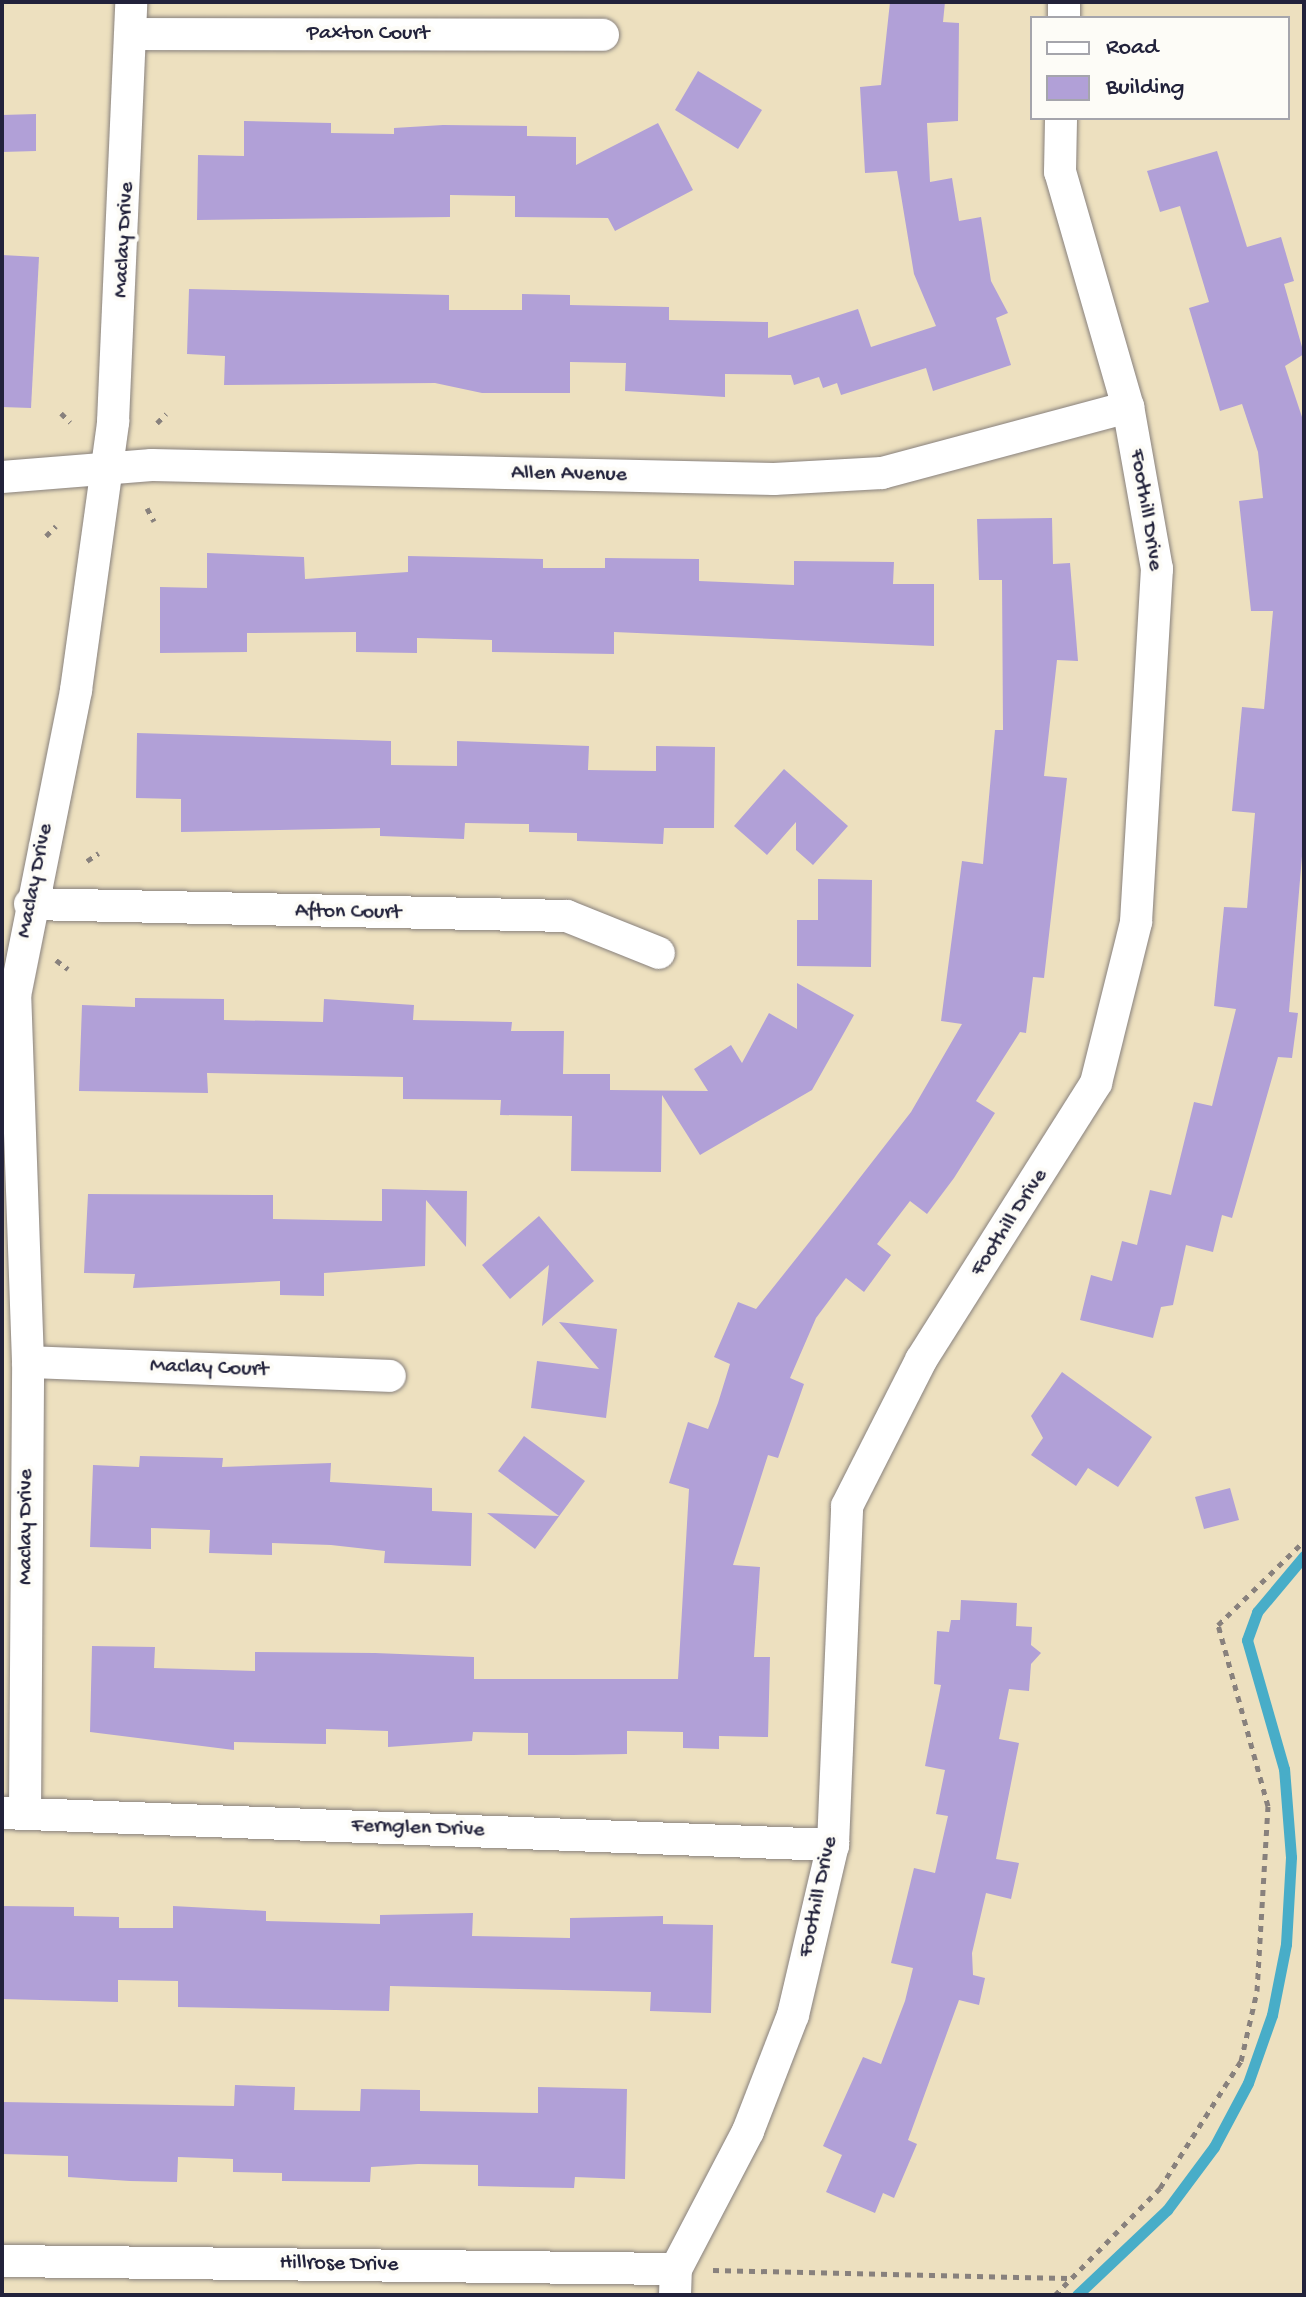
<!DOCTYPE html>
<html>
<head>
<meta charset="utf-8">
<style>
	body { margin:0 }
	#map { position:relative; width:1306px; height:2297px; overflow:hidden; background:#ede0bf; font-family:"Gochi Hand",sans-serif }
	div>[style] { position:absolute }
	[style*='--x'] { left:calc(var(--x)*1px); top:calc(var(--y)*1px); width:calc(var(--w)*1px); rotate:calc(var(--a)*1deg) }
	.stream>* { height:11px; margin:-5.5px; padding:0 5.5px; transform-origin:5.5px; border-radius:5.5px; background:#48adc8 }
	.building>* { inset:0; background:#b1a0d7 }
	.path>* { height:5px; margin-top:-2.5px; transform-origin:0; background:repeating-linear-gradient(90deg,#88817d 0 6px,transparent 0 12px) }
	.roads { filter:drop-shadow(0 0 2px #88817d) drop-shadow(0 0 2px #88817d) }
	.minor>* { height:32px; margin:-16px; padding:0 16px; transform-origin:16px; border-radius:16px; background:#fff }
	span { translate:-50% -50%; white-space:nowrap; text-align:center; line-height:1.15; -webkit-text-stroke:8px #fdfcf7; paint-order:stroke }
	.street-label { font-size:22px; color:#22223b }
	.frame { position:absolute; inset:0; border:4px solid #22223b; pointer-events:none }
	.legend { position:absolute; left:1030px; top:16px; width:260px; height:104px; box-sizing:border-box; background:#fdfcf7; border:2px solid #a5a5ac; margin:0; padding:10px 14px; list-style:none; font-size:24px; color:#22223b }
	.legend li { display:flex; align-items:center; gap:16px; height:40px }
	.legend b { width:40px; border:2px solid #a5a5ac }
</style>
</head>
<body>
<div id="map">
	<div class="stream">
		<div style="--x:1077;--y:2295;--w:124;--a:-43.4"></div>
		<div style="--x:1167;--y:2210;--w:79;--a:-53.3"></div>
		<div style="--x:1214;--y:2147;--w:72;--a:-62"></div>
		<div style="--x:1248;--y:2083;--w:72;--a:-70.6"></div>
		<div style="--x:1272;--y:2015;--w:72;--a:-78.8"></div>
		<div style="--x:1286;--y:1944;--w:87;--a:-86.7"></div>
		<div style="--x:1291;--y:1857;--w:88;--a:-94.5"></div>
		<div style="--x:1284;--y:1769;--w:134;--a:-106"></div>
		<div style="--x:1247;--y:1640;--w:30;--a:-70"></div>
		<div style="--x:1257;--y:1612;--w:73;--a:-50"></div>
	</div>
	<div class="building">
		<div style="clip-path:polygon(890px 2px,945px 2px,943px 22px,959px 23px,958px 121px,927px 123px,930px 182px,952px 178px,959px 221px,981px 217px,991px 281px,1008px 313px,996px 318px,1011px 365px,933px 391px,926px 368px,841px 395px,837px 383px,823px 388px,819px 377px,794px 385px,791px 375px,725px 374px,725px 397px,625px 391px,626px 363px,570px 362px,570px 393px,482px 393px,435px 383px,224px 385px,225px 356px,187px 354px,189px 289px,449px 295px,449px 310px,522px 310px,522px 294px,570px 295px,570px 305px,669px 307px,669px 320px,768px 322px,768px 338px,858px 309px,871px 347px,936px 326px,914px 274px,897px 171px,865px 173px,860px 87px,881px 85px)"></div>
		<div style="clip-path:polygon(698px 71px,762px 110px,738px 149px,675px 110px)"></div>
		<div style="clip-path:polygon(36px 114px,36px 151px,2px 152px,2px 115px)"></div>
		<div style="clip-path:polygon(244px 121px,331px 123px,331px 133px,394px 134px,394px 128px,443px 125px,527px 126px,527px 136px,576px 137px,576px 165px,658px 123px,693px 190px,615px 231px,608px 218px,515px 217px,515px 196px,450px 195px,450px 217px,197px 220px,198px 155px,244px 156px)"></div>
		<div style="clip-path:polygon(1217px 151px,1247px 247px,1281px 237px,1294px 281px,1284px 284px,1304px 354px,1285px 366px,1304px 423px,1304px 832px,1289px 1012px,1298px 1013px,1292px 1058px,1278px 1057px,1232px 1218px,1222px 1215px,1213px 1252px,1186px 1245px,1173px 1305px,1161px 1307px,1153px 1338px,1080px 1320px,1091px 1275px,1112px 1281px,1122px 1241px,1137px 1245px,1150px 1190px,1171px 1195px,1194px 1102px,1212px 1106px,1236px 1009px,1214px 1006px,1224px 907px,1247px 908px,1255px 813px,1232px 811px,1242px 707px,1264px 709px,1273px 611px,1251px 611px,1239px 501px,1263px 498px,1258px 452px,1242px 404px,1220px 411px,1189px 308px,1209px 302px,1180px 206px,1160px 212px,1147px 171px)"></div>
		<div style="clip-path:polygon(2px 255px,39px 257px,31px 408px,2px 407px)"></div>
		<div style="clip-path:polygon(1052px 518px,1053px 564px,1070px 563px,1078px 661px,1057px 660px,1044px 776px,1067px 778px,1044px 978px,1033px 977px,1026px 1033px,1020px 1032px,976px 1101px,995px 1113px,954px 1178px,927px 1214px,910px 1201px,877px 1244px,891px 1255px,864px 1292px,846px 1278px,816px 1318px,790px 1378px,804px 1384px,778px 1458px,768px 1455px,733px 1565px,760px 1567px,754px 1657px,770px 1657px,768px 1737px,719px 1736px,719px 1749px,683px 1748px,683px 1732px,627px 1731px,627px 1754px,573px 1755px,528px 1755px,528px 1733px,473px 1732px,472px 1741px,388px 1747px,388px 1731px,326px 1729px,326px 1744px,234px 1742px,234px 1750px,90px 1732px,92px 1646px,155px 1647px,154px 1668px,255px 1671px,255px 1652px,375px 1653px,474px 1657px,474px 1679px,678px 1679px,689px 1489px,669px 1483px,688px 1422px,708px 1429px,718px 1403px,730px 1364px,714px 1357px,738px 1302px,756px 1309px,834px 1211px,911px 1112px,962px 1024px,941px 1021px,962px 861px,983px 864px,995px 730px,1003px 730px,1002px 580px,979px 580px,977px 519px)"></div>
		<div style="clip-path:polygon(207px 553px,304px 557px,305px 579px,408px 572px,408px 556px,543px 559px,543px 568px,605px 568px,605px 558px,699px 559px,699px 581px,794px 585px,794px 561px,894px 562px,893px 584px,934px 584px,934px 646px,614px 632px,614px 654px,492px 652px,492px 640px,417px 638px,417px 653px,356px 652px,356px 632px,247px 633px,247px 652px,160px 653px,160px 587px,207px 588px)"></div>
		<div style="clip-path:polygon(137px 733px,391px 741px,391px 765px,457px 766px,457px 741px,589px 746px,588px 770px,656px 771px,656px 746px,715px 747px,714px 828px,664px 828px,663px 844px,577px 841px,577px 833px,529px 832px,529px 824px,465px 823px,464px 839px,380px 836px,380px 828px,181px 832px,181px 799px,136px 798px)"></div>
		<div style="clip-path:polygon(784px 769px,848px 826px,813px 865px,796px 850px,796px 822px,767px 855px,734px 826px)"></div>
		<div style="clip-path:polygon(818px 879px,872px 880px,871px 967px,797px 966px,797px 920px,818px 920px)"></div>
		<div style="clip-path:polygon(797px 983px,854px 1015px,812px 1090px,700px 1155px,662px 1095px,661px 1172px,571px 1171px,572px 1116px,500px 1115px,501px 1100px,403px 1099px,403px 1077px,207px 1073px,208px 1093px,79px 1091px,82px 1005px,135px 1007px,135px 998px,224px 999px,224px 1020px,323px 1022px,324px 999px,414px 1005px,413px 1020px,512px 1022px,511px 1031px,564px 1031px,563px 1074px,610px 1074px,610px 1090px,708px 1091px,694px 1069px,731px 1045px,742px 1063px,769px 1013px,797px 1029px)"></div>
		<div style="clip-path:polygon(382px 1189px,467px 1191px,466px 1247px,426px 1200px,425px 1266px,324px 1273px,324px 1296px,280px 1295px,280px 1281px,133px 1288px,135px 1274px,84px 1273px,88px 1194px,273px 1195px,273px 1219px,382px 1221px)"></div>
		<div style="clip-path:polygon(539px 1216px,594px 1281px,542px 1326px,549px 1265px,510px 1299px,482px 1265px)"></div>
		<div style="clip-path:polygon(559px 1322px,617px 1329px,606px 1418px,531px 1408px,537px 1361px,599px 1369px)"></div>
		<div style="clip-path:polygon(1062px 1372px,1152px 1437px,1118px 1487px,1088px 1468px,1076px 1486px,1031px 1455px,1043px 1438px,1031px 1416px)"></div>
		<div style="clip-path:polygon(524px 1436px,585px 1481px,535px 1549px,487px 1513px,559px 1516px,498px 1471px)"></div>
		<div style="clip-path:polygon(140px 1456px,223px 1458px,222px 1467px,331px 1463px,330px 1482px,432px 1488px,432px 1511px,472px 1513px,471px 1566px,384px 1563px,385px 1551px,331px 1545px,272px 1543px,272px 1555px,209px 1553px,210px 1530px,151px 1528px,151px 1549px,90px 1547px,93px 1465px,139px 1467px)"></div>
		<div style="clip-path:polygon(1230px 1488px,1239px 1520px,1204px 1529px,1195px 1497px)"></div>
		<div style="clip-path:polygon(961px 1600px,1017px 1603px,1016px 1626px,1032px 1627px,1031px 1645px,1041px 1653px,1031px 1664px,1029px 1691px,1009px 1689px,999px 1739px,1019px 1743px,996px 1859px,1019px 1863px,1011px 1899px,986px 1893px,972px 1953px,973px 1975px,985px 1978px,979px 2005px,959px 2000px,908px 2140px,917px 2144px,894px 2198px,883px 2193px,875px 2213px,826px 2192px,842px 2155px,823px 2146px,863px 2057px,881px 2064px,905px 2001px,913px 1968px,891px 1963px,914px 1868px,935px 1873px,948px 1816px,936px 1814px,945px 1770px,925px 1766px,941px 1685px,934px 1684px,937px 1631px,949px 1632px,951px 1620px,960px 1620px)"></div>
		<div style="clip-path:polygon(2px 1906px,74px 1907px,74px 1916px,119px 1917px,119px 1928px,173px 1928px,173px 1906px,266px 1911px,266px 1921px,380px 1924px,380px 1915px,473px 1913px,472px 1936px,570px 1938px,570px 1918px,663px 1916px,663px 1924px,713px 1925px,711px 2013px,650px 2011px,651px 1992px,390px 1986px,389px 2011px,178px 2007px,178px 1981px,118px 1980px,118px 2002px,2px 1999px)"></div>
		<div style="clip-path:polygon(235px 2085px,295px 2087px,294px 2110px,360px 2111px,361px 2089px,420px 2090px,420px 2111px,538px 2113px,538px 2087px,627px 2089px,625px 2179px,575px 2177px,574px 2188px,478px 2186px,478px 2165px,418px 2164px,371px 2167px,370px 2182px,282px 2181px,282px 2173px,233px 2172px,233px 2159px,178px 2157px,177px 2182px,130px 2181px,68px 2177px,68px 2156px,2px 2154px,2px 2102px,234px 2106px)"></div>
	</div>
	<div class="path">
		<div style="--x:61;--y:413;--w:13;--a:45"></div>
		<div style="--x:157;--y:423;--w:13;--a:-45"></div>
		<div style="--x:147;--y:508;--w:15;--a:62"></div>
		<div style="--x:46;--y:536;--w:14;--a:-45"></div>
		<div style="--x:87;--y:861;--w:14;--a:-34"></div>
		<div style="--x:56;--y:960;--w:15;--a:37"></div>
		<div style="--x:713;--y:2270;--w:357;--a:1.3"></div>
		<div style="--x:1055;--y:2295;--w:150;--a:-45.5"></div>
		<div style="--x:1160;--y:2188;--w:151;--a:-57.5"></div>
		<div style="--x:1241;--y:2061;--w:72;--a:-77.1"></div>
		<div style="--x:1257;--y:1991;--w:185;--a:-86.6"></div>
		<div style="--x:1268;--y:1806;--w:188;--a:-105.4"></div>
		<div style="--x:1218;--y:1625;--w:120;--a:-44.3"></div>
	</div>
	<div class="roads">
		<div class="minor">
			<div style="--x:1064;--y:18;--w:16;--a:-90"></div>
			<div style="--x:132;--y:34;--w:471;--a:0.1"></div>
			<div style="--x:2;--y:477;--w:150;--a:-4.6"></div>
			<div style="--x:152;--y:465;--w:622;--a:1.29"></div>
			<div style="--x:774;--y:479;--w:108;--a:-3.2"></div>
			<div style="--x:882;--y:473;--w:255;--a:-15"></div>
			<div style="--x:30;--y:904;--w:537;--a:1.28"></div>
			<div style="--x:567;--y:916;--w:99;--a:21.9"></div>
			<div style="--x:28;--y:1362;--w:362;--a:2.2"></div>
			<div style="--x:2;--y:1813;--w:832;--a:2.21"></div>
			<div style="--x:25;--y:1813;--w:451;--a:-89.6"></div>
			<div style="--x:28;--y:1362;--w:366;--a:-92"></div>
			<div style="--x:15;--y:996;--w:312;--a:-78.7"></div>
			<div style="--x:76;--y:690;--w:271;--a:-82.1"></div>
			<div style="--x:113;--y:422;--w:420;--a:-87.5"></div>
			<div style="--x:2;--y:2261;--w:674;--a:0.68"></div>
			<div style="--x:675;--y:2295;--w:26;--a:-88"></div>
			<div style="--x:676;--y:2269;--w:156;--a:-62.4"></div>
			<div style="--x:748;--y:2131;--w:124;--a:-68.8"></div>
			<div style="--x:793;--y:2015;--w:175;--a:-76.8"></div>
			<div style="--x:833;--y:1845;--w:339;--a:-87.6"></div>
			<div style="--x:847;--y:1506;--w:164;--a:-63.1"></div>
			<div style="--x:921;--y:1360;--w:328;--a:-57.7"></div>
			<div style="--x:1096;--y:1083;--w:166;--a:-76"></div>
			<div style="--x:1136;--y:922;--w:354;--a:-86.6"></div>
			<div style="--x:1157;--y:569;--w:165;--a:-100.1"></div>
			<div style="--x:1128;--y:407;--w:245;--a:-106.1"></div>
			<div style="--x:1060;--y:172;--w:54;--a:-88.9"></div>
		</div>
	</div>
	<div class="street-label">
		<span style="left:368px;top:35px">Paxton Court</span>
		<span style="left:125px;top:240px;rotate:-87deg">Maclay Drive</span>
		<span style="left:569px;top:475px;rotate:1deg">Allen Avenue</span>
		<span style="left:1145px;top:510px;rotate:81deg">Foothill Drive</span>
		<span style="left:36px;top:881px;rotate:-79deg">Maclay Drive</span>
		<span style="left:348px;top:913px;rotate:1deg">Afton Court</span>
		<span style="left:1010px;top:1223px;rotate:-57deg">Foothill Drive</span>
		<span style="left:209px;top:1369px;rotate:2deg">Maclay Court</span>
		<span style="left:27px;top:1527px;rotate:-90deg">Maclay Drive</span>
		<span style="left:418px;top:1829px;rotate:2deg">Fernglen Drive</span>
		<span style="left:819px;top:1897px;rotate:-78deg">Foothill Drive</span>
		<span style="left:339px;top:2265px;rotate:1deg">Hillrose Drive</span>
	</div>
	<div class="frame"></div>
	<ul class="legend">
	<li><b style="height:10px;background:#fff"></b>Road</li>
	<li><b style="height:22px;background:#b1a0d7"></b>Building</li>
	</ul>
</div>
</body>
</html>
